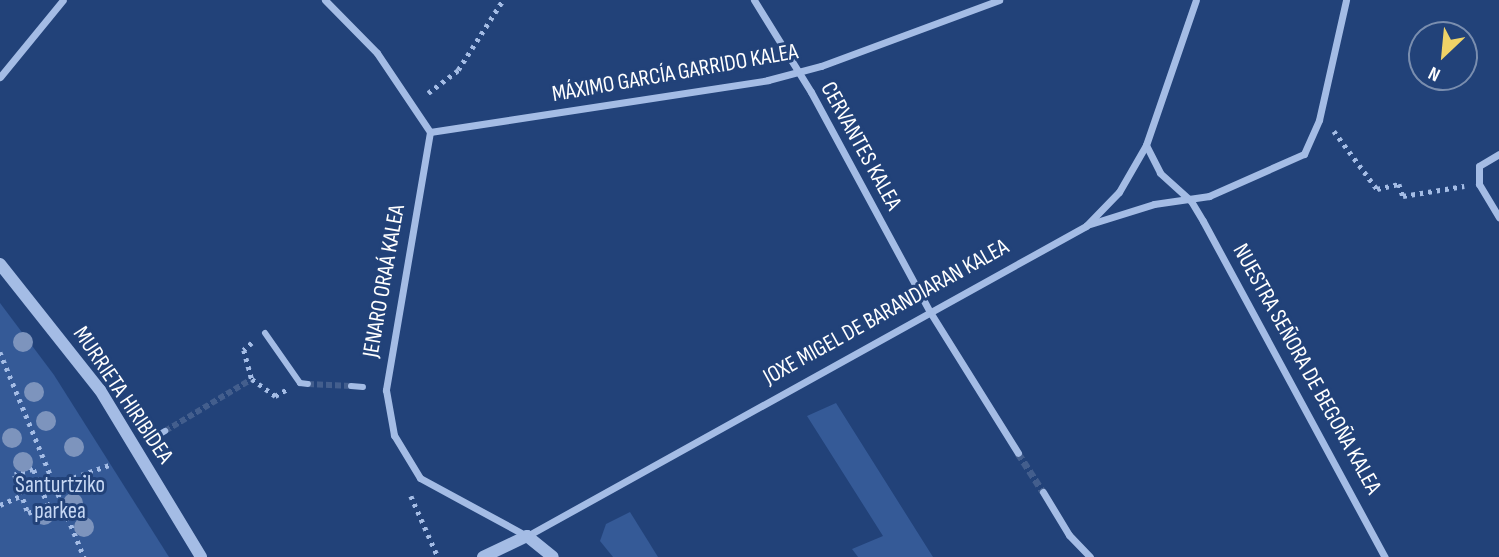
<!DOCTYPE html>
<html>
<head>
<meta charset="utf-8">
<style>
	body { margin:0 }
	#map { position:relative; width:1499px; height:557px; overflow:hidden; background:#224279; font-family:"Sofia Sans Condensed",sans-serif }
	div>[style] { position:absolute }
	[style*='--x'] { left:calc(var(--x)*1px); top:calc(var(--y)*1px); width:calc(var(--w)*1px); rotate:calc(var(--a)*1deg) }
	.green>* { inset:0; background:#355a97 }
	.pedestrian-tunnel>* { height:6px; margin-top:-3px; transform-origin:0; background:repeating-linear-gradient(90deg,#435e8d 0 6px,transparent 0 9px) }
	.minor-tunnel>* { height:7px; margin-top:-3.5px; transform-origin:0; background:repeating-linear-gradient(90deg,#435e8d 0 7px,transparent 0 10.5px) }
	.path>* { height:4.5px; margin-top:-2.25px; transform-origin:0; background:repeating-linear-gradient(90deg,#a4bce5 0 3.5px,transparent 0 8.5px) }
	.pedestrian>* { height:6px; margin:-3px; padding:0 3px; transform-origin:3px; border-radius:3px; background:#a4bce5 }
	.minor>* { height:7px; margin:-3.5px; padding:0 3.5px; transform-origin:3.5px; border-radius:3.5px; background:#a4bce5 }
	.tertiary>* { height:12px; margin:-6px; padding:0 6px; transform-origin:6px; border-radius:6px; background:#a4bce5 }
	.trees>* { width:20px; height:20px; margin:-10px; border-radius:50%; background:#7d94bd }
	span { translate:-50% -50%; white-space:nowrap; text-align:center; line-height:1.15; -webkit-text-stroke:6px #224279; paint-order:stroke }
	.street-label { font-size:23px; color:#fff }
	.park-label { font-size:23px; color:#c7d8f4 }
	.north { position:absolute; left:1408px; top:21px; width:70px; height:70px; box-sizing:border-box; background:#224279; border:2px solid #7a8eaf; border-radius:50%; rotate:206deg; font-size:19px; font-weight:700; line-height:28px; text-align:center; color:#fff }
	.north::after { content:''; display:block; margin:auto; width:24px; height:32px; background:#f0d367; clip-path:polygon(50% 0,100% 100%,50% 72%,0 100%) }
</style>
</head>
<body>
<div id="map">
	<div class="green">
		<div style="clip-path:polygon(0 303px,54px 375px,169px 557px,0 557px)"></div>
		<div style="clip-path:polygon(836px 403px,933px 557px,858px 557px,852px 549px,883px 536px,807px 416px)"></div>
		<div style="clip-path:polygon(630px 512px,658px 557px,613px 557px,600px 541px,606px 524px)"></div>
	</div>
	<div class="pedestrian-tunnel">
		<div style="--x:308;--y:384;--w:43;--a:2.7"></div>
		<div style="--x:165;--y:431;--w:101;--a:-30.9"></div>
	</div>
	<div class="minor-tunnel">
		<div style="--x:1018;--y:453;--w:46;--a:57.3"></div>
	</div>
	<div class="path">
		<div style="--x:428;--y:93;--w:38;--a:-37"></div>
		<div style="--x:458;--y:70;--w:83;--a:-57.3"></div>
		<div style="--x:1334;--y:131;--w:72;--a:53.4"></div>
		<div style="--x:1377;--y:189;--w:23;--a:-13"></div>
		<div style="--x:1399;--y:184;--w:13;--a:72"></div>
		<div style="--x:1403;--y:196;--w:62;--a:-9.3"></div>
		<div style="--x:252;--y:343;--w:11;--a:139"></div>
		<div style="--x:244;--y:350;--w:30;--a:75"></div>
		<div style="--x:252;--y:379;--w:29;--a:36"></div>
		<div style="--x:275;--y:396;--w:13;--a:-29"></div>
		<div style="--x:0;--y:352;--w:222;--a:67.7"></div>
		<div style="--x:41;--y:489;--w:22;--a:-112"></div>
		<div style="--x:33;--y:469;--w:19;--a:162"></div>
		<div style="--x:15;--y:475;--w:40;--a:71.1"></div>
		<div style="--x:28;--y:513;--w:21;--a:-19"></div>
		<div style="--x:48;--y:506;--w:18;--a:-112"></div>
		<div style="--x:41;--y:489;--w:72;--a:-19.4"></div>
		<div style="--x:411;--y:496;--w:67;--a:66.1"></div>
		<div style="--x:0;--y:505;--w:24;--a:-24"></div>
	</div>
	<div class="pedestrian">
		<div style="--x:265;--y:333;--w:61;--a:55"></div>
		<div style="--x:300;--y:383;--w:8;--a:7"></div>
		<div style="--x:351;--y:386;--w:12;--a:5"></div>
		<div style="--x:155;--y:437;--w:12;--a:-31"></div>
	</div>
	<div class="minor">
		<div style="--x:325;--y:0;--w:74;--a:45.5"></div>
		<div style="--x:377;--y:53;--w:95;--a:56.1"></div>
		<div style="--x:430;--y:132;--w:262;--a:99.7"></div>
		<div style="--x:386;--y:390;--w:46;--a:79.9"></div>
		<div style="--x:394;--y:435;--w:50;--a:58.8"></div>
		<div style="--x:420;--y:478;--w:122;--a:28.5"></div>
		<div style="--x:527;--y:536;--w:639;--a:-29.01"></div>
		<div style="--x:1086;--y:226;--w:47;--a:-45.9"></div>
		<div style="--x:1119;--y:192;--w:54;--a:-60.1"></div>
		<div style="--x:1146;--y:145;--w:153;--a:-71"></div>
		<div style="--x:754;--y:0;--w:108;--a:58.2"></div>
		<div style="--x:811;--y:92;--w:250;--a:61.6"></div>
		<div style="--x:930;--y:312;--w:166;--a:58"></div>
		<div style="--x:0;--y:77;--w:99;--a:-50.7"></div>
		<div style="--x:430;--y:132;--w:342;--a:-8.7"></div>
		<div style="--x:768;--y:80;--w:55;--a:-14.8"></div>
		<div style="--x:821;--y:66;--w:190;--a:-20.3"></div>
		<div style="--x:1146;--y:145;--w:31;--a:63"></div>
		<div style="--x:1160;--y:173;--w:42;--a:42.1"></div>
		<div style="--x:1191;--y:201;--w:23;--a:59"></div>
		<div style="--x:1203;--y:221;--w:382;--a:61.6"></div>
		<div style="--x:1499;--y:154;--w:23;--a:149"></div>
		<div style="--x:1479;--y:166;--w:18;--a:90"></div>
		<div style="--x:1479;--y:184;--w:39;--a:59"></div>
		<div style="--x:1087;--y:225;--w:70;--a:-17.4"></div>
		<div style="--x:1154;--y:204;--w:56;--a:-8.3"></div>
		<div style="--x:1209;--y:196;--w:104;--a:-23.9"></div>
		<div style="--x:1304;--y:154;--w:37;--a:-66"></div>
		<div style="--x:1319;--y:120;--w:123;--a:-77.3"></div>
		<div style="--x:1043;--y:492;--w:50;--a:58.8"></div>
		<div style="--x:1069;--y:535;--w:30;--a:46"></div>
	</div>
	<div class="tertiary">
		<div style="--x:0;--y:264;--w:161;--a:51.6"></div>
		<div style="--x:100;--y:390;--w:195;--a:58.8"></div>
		<div style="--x:483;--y:557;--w:49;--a:-25.5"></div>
		<div style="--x:527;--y:536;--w:33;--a:39"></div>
	</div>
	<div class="trees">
		<div style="left:23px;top:342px"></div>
		<div style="left:34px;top:392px"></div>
		<div style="left:46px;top:421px"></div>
		<div style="left:12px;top:438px"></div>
		<div style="left:74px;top:447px"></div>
		<div style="left:23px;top:462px"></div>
		<div style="left:73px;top:503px"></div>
		<div style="left:44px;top:515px"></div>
		<div style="left:84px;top:527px"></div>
	</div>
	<div class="street-label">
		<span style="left:675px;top:73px;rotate:-10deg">MÁXIMO GARCÍA GARRIDO KALEA</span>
		<span style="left:861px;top:146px;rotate:61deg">CERVANTES KALEA</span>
		<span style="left:384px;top:281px;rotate:-80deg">JENARO ORAÁ KALEA</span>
		<span style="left:886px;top:312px;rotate:-29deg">JOXE MIGEL DE BARANDIARAN KALEA</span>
		<span style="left:1307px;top:369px;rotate:61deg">NUESTRA SEÑORA DE BEGOÑA KALEA</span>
		<span style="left:123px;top:395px;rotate:56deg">MURRIETA HIRIBIDEA</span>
	</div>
	<div class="park-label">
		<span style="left:60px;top:498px">Santurtziko<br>parkea</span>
	</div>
	<div class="north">N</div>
</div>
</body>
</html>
